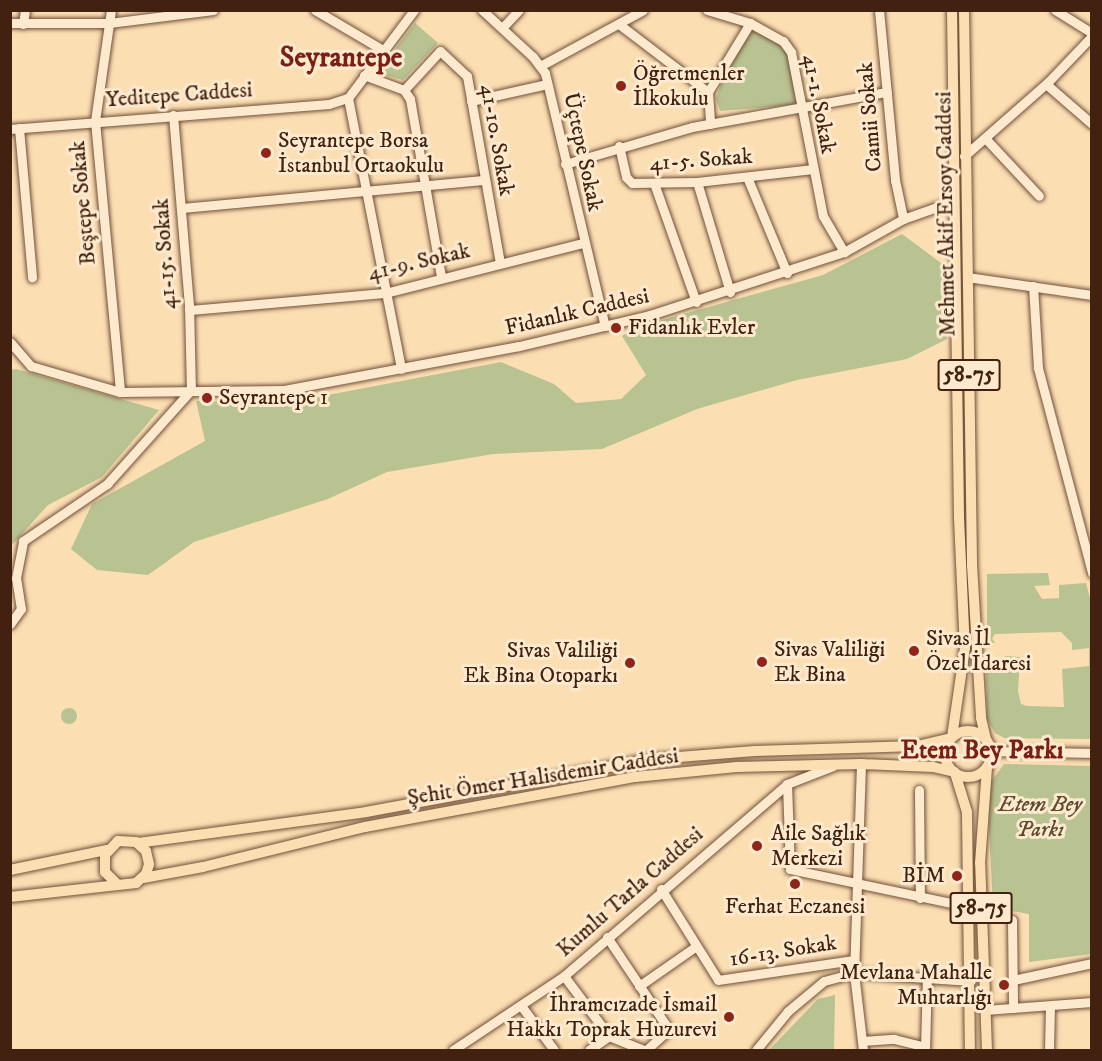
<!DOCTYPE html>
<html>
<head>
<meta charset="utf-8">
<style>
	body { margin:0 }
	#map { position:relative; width:1102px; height:1061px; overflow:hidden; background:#fcdeb3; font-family:"IM FELL DW Pica",serif }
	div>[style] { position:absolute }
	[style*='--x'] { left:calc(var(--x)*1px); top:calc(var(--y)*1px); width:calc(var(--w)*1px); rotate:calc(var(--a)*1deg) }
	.green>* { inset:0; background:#b9c291 }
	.round { border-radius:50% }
	.roads { filter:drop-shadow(0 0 2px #705039) drop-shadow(0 0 2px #705039) }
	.minor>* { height:9px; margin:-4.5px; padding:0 4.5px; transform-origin:4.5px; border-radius:4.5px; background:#fdeace }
	.major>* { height:10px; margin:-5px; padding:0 5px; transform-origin:5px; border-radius:5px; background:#fcdeb3 }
	.major>.ring { margin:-5px; padding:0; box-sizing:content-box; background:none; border:10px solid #fcdeb3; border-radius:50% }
	.dots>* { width:16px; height:16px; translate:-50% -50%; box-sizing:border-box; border:3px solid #fdeace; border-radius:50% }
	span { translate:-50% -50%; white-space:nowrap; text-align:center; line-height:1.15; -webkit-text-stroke:6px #fdeace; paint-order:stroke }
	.shield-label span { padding:2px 4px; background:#fdeace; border:2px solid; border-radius:4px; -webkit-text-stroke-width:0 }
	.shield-label { font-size:21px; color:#422110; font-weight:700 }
	.poi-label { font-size:22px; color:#422110 }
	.left { translate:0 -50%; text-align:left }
	.right { translate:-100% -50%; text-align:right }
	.street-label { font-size:22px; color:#422110 }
	.park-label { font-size:22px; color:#604930; font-style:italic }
	.quarter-label { font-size:26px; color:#7a1f14; font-weight:700 }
	.district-label { font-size:28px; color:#7a1f14; font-weight:700 }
	.frame { position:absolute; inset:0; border:12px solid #422110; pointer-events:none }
</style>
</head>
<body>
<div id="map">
	<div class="green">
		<div style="clip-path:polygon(415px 23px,438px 43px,403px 80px,377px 73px)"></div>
		<div style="clip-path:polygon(753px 25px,778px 38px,789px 54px,796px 101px,793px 105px,720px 111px,716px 99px,722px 81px)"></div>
		<div style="clip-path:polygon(902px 234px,941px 263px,947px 339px,907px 359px,797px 380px,697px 409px,602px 449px,493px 454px,387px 472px,328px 499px,194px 542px,148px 575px,97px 570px,71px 549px,92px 504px,205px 441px,196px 401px,286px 403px,501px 362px,554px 384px,576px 403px,621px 399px,646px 375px,622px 336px,637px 327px,823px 275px)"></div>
		<div style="clip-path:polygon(16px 369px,159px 410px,102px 477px,48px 505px,11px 546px,10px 370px)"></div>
		<div style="clip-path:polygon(1048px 573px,1050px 585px,1034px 586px,1042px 599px,1059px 598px,1059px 585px,1086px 583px,1091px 602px,1091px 739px,1004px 738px,995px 733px,987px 719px,986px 667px,1003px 668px,1005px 656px,1020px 657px,1018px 691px,1021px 704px,1027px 706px,1064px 707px,1062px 669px,1089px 666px,1089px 648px,1072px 650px,1072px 643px,1061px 632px,995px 634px,992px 638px,995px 643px,987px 643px,987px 574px)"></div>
		<div class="round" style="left:61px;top:708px;width:16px;height:16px"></div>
		<div style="clip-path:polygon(1004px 764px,1091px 766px,1091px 954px,1029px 962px,1029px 914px,993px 908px,987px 787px)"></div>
		<div style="clip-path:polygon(835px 995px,834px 1050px,769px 1050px,818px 999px)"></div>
	</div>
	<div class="roads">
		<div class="minor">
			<div style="--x:111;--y:10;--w:112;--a:98.2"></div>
			<div style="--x:95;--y:121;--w:272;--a:84.7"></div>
			<div style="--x:315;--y:10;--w:79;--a:30.5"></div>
			<div style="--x:482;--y:10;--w:69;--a:42.7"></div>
			<div style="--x:533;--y:57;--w:20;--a:53"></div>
			<div style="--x:545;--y:73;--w:260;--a:76.7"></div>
			<div style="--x:707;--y:10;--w:45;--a:16.8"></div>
			<div style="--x:750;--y:23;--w:38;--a:29"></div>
			<div style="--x:783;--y:41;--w:14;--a:54"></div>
			<div style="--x:791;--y:52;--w:167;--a:79"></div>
			<div style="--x:823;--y:216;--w:42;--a:59.7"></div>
			<div style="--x:879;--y:10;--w:171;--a:84.6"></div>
			<div style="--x:895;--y:180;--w:40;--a:78"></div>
			<div style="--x:1055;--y:10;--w:44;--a:31.9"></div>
			<div style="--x:10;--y:23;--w:99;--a:0"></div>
			<div style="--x:109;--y:23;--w:105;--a:-7.1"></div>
			<div style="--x:23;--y:24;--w:14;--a:-82"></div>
			<div style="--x:620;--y:25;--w:111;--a:37.3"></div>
			<div style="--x:708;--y:92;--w:32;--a:86"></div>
			<div style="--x:503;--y:27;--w:23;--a:-47"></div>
			<div style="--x:540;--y:66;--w:117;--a:-28.5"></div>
			<div style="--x:364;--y:75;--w:43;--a:20.6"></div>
			<div style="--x:404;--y:90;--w:11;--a:56"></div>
			<div style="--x:410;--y:99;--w:180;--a:80.1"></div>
			<div style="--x:1046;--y:84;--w:61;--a:41"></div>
			<div style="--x:404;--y:90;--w:53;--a:-47.3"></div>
			<div style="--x:440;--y:51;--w:37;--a:43"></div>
			<div style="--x:467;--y:76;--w:190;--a:80"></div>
			<div style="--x:708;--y:92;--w:81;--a:-58.7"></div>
			<div style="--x:348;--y:98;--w:276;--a:78.9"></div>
			<div style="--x:471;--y:101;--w:78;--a:-12.6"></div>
			<div style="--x:173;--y:115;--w:190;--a:85.2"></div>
			<div style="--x:189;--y:304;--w:86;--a:88.7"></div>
			<div style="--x:19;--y:128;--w:150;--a:85"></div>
			<div style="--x:10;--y:129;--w:320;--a:-4.5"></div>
			<div style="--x:329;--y:104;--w:20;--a:-18"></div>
			<div style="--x:348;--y:98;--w:110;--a:-53.1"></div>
			<div style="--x:985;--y:138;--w:79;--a:47"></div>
			<div style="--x:619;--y:146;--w:32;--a:77"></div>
			<div style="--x:626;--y:177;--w:8;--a:45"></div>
			<div style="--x:632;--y:183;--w:65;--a:-0.9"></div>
			<div style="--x:697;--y:182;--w:117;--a:-6.4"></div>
			<div style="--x:964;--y:156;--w:113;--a:-41.4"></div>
			<div style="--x:1049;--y:81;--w:62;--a:-46.3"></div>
			<div style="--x:565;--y:164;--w:132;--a:-16.2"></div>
			<div style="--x:692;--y:127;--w:198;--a:-10.2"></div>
			<div style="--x:747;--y:177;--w:104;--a:67.4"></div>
			<div style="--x:697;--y:182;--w:115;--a:73.3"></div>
			<div style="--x:655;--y:186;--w:123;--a:70.5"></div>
			<div style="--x:181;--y:208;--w:304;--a:-5.3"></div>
			<div style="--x:967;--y:277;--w:126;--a:8.2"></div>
			<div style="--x:1033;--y:286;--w:82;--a:86.5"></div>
			<div style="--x:1038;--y:368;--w:212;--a:75.2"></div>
			<div style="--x:189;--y:310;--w:197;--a:-5"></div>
			<div style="--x:385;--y:293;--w:204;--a:-14.2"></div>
			<div style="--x:10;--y:342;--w:32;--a:49"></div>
			<div style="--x:31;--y:366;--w:93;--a:16.3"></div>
			<div style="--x:120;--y:392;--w:164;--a:-0.7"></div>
			<div style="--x:284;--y:390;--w:239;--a:-10.6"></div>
			<div style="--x:519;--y:346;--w:135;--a:-13.3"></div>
			<div style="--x:650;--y:315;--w:204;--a:-18"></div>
			<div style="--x:844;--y:252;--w:68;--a:-29.2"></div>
			<div style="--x:903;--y:219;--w:54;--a:-19.4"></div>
			<div style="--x:10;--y:624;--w:19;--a:-54"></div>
			<div style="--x:21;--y:609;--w:31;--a:-99"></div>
			<div style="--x:16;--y:578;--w:38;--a:-79"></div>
			<div style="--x:23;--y:541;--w:102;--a:-34.2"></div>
			<div style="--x:107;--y:484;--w:126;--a:-48.2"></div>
			<div style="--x:991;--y:751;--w:101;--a:1.1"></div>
			<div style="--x:861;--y:764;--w:209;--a:91.9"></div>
			<div style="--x:854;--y:973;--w:78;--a:83.3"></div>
			<div style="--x:787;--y:784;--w:85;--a:88"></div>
			<div style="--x:790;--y:869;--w:185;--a:11.9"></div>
			<div style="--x:919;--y:790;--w:108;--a:89.5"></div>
			<div style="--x:661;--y:889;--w:107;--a:57.9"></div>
			<div style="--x:718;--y:980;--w:137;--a:-8.4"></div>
			<div style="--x:1012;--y:920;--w:88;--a:89.3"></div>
			<div style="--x:607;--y:937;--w:105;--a:56.3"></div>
			<div style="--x:665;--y:1024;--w:9;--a:90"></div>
			<div style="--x:665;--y:1033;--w:25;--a:138"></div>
			<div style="--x:564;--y:976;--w:75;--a:53.1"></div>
			<div style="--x:1013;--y:980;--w:81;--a:-12.1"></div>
			<div style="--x:639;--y:986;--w:68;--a:-34.9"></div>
			<div style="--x:522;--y:1007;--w:54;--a:53.3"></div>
			<div style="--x:985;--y:1010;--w:107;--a:-4.3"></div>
			<div style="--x:862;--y:1041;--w:32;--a:-4"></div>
			<div style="--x:894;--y:1039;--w:32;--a:14"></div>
			<div style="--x:453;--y:1050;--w:133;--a:-33.7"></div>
			<div style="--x:564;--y:976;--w:294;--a:-40.7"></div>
			<div style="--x:787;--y:784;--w:49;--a:-21.4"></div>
			<div style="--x:589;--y:1050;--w:24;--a:-35"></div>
			<div style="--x:609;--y:1036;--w:38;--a:22"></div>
			<div style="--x:756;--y:1050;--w:50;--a:-50.6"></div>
			<div style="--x:788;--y:1011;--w:47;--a:-39.8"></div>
			<div style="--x:824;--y:981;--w:31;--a:-15"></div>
			<div style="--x:854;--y:973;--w:117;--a:3.9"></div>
			<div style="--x:925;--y:1050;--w:74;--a:-88.5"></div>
			<div style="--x:1049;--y:1050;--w:44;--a:-88.7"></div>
		</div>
		<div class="major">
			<div style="--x:952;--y:10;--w:508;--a:89.21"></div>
			<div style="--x:959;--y:518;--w:130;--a:87.4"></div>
			<div style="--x:965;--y:648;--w:90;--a:98.3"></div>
			<div style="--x:964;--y:10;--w:555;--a:89.17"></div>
			<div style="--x:972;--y:565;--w:153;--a:86.6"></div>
			<div style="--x:981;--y:718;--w:22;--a:77"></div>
			<div class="ring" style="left:945px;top:731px;width:36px;height:36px"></div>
			<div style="--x:955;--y:773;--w:41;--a:72.9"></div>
			<div style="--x:967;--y:812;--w:238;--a:89.3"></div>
			<div style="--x:138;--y:843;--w:230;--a:-7.7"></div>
			<div style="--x:366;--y:812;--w:292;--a:-10.5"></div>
			<div style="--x:653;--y:759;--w:102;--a:-4.5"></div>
			<div style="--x:755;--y:751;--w:162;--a:-1.8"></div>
			<div style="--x:917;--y:746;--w:35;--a:-13"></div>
			<div style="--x:10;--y:870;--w:99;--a:-11.7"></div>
			<div style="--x:143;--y:878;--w:61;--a:-10.4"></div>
			<div style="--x:203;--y:867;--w:167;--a:-13.9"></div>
			<div style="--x:365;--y:827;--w:275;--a:-10.5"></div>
			<div style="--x:635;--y:777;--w:102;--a:-5.6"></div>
			<div style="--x:737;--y:767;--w:124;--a:-1.4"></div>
			<div style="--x:861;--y:764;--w:72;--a:2.4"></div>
			<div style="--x:933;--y:767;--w:22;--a:13"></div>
			<div style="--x:10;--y:897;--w:127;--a:-6.3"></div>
			<div style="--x:136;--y:883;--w:13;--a:-42"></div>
			<div style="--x:146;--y:874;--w:10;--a:-73"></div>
			<div style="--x:149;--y:864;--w:13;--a:-103"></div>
			<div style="--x:146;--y:851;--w:13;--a:-138"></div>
			<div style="--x:136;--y:842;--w:18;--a:-177"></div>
			<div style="--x:118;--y:841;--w:19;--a:133"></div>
			<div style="--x:105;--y:855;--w:17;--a:90"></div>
			<div style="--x:105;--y:872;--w:17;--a:45"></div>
			<div style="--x:987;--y:1050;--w:187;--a:-92.1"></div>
			<div style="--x:980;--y:863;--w:96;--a:-85.8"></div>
		</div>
	</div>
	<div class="dots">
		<div style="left:621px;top:86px;background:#8f2418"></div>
		<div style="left:266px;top:153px;background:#8f2418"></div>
		<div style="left:616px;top:328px;background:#8f2418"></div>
		<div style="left:207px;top:398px;background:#8f2418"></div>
		<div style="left:914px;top:651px;background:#8f2418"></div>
		<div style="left:762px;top:662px;background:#8f2418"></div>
		<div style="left:630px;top:663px;background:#8f2418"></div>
		<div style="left:757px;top:846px;background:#8f2418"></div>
		<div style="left:957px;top:876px;background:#8f2418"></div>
		<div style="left:795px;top:884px;background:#8f2418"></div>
		<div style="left:1004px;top:985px;background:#8f2418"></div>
		<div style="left:729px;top:1017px;background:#8f2418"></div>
	</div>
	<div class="shield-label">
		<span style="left:969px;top:375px">58-75</span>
		<span style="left:981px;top:908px">58-75</span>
	</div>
	<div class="poi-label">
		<span class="left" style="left:633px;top:86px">Öğretmenler<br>İlkokulu</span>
		<span class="left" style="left:278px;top:153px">Seyrantepe Borsa<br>İstanbul Ortaokulu</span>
		<span class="left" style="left:628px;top:328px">Fidanlık Evler</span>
		<span class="left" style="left:219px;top:398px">Seyrantepe 1</span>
		<span class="left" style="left:926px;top:651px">Sivas İl<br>Özel İdaresi</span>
		<span class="left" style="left:774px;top:662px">Sivas Valiliği<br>Ek Bina</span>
		<span class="right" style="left:618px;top:663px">Sivas Valiliği<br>Ek Bina Otoparkı</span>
		<span class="left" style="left:771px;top:846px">Aile Sağlık<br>Merkezi</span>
		<span class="right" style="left:945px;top:876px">BİM</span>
		<span style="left:795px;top:907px">Ferhat Eczanesi</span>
		<span class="right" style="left:992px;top:985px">Mevlana Mahalle<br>Muhtarlığı</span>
		<span class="right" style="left:717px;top:1017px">İhramcızade İsmail<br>Hakkı Toprak Huzurevi</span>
	</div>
	<div class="street-label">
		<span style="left:179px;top:95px;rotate:-4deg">Yeditepe Caddesi</span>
		<span style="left:819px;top:104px;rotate:79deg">41-1. Sokak</span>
		<span style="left:870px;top:117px;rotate:-95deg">Camii Sokak</span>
		<span style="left:497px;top:140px;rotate:80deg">41-10. Sokak</span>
		<span style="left:583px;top:152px;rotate:78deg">Üçtepe Sokak</span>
		<span style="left:701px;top:160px;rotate:-4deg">41-5. Sokak</span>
		<span style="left:83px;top:203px;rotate:-95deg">Beştepe Sokak</span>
		<span style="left:946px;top:214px;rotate:-91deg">Mehmet Akif Ersoy Caddesi</span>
		<span style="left:165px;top:254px;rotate:-94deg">41-15. Sokak</span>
		<span style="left:419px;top:262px;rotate:-13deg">41-9. Sokak</span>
		<span style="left:577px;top:312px;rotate:-13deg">Fidanlık Caddesi</span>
		<span style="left:543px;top:777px;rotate:-9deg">Şehit Ömer Halisdemir Caddesi</span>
		<span style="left:630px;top:892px;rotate:-41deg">Kumlu Tarla Caddesi</span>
		<span style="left:783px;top:951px;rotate:-9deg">16-13. Sokak</span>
	</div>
	<div class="park-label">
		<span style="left:1040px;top:817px">Etem Bey<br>Parkı</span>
	</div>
	<div class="quarter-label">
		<span style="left:982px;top:751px">Etem Bey Parkı</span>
	</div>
	<div class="district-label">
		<span style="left:341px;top:58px">Seyrantepe</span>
	</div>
	<div class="frame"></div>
</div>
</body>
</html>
